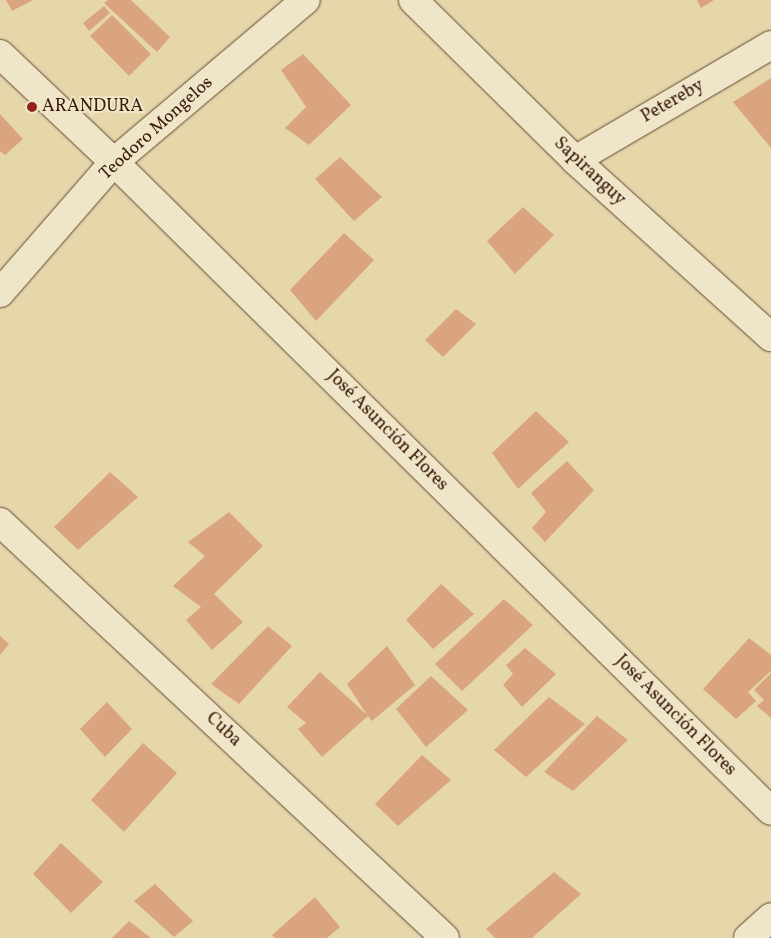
<!DOCTYPE html>
<html>
<head>
<meta charset="utf-8">
<style>
	body { margin:0 }
	#map { position:relative; width:771px; height:938px; overflow:hidden; background:#e6d7ab; font-family:Vollkorn,serif }
	div>[style] { position:absolute }
	[style*='--x'] { left:calc(var(--x)*1px); top:calc(var(--y)*1px); width:calc(var(--w)*1px); rotate:calc(var(--a)*1deg) }
	.building>* { inset:0; background:#daa57e }
	.roads { filter:drop-shadow(0 0 1px #654833) drop-shadow(0 0 1px #654833) }
	.minor>* { height:28px; margin:-14px; padding:0 14px; transform-origin:14px; border-radius:14px; background:#efe5c8 }
	.tertiary>* { height:28px; margin:-14px; padding:0 14px; transform-origin:14px; border-radius:14px; background:#efe5c8 }
	.dots>* { width:14px; height:14px; translate:-50% -50%; box-sizing:border-box; border:2px solid #efe5c8; border-radius:50% }
	span { translate:-50% -50%; white-space:nowrap; text-align:center; line-height:1.15; -webkit-text-stroke:4px #efe5c8; paint-order:stroke }
	.street-label { font-size:18px; color:#3a190b }
	.poi-label { font-size:18px; color:#3a190b }
	.left { translate:0 -50%; text-align:left }
</style>
</head>
<body>
<div id="map">
	<div class="building">
		<div style="clip-path:polygon(6px 0,33px 0,12px 11px)"></div>
		<div style="clip-path:polygon(108px 0,131px 0,170px 37px,157px 52px,104px 3px)"></div>
		<div style="clip-path:polygon(697px 0,714px 0,701px 8px)"></div>
		<div style="clip-path:polygon(104px 6px,110px 13px,89px 31px,83px 23px)"></div>
		<div style="clip-path:polygon(112px 15px,151px 54px,129px 76px,90px 36px)"></div>
		<div style="clip-path:polygon(303px 54px,351px 105px,309px 145px,285px 128px,306px 107px,281px 70px)"></div>
		<div style="clip-path:polygon(771px 78px,771px 148px,733px 102px)"></div>
		<div style="clip-path:polygon(0 114px,23px 139px,5px 155px,0 151px)"></div>
		<div style="clip-path:polygon(340px 157px,382px 197px,354px 221px,315px 179px)"></div>
		<div style="clip-path:polygon(523px 207px,554px 235px,515px 274px,487px 241px)"></div>
		<div style="clip-path:polygon(344px 233px,374px 260px,316px 321px,290px 290px)"></div>
		<div style="clip-path:polygon(456px 309px,476px 324px,443px 357px,425px 340px)"></div>
		<div style="clip-path:polygon(536px 411px,569px 442px,518px 489px,492px 453px)"></div>
		<div style="clip-path:polygon(567px 461px,594px 490px,545px 542px,532px 528px,546px 512px,531px 493px)"></div>
		<div style="clip-path:polygon(110px 472px,138px 497px,78px 550px,54px 527px)"></div>
		<div style="clip-path:polygon(229px 512px,263px 546px,214px 594px,243px 622px,212px 650px,186px 620px,201px 607px,173px 586px,205px 556px,188px 542px)"></div>
		<div style="clip-path:polygon(441px 584px,474px 614px,433px 649px,406px 620px)"></div>
		<div style="clip-path:polygon(504px 599px,533px 625px,462px 691px,435px 664px)"></div>
		<div style="clip-path:polygon(268px 626px,292px 646px,239px 704px,211px 684px)"></div>
		<div style="clip-path:polygon(0 636px,9px 644px,0 655px)"></div>
		<div style="clip-path:polygon(749px 638px,771px 655px,771px 671px,748px 692px,756px 701px,736px 719px,703px 689px)"></div>
		<div style="clip-path:polygon(387px 646px,415px 685px,372px 721px,368px 716px,322px 757px,298px 729px,306px 723px,287px 707px,320px 672px,367px 715px,347px 684px)"></div>
		<div style="clip-path:polygon(525px 648px,556px 674px,522px 707px,503px 685px,513px 674px,506px 665px)"></div>
		<div style="clip-path:polygon(771px 673px,771px 718px,757px 706px,764px 700px,754px 690px)"></div>
		<div style="clip-path:polygon(431px 676px,468px 710px,426px 747px,396px 709px)"></div>
		<div style="clip-path:polygon(549px 697px,585px 724px,526px 777px,494px 750px)"></div>
		<div style="clip-path:polygon(107px 702px,132px 729px,105px 757px,80px 729px)"></div>
		<div style="clip-path:polygon(597px 716px,628px 740px,573px 791px,544px 772px)"></div>
		<div style="clip-path:polygon(143px 743px,177px 773px,124px 832px,91px 800px)"></div>
		<div style="clip-path:polygon(422px 755px,451px 780px,398px 826px,375px 804px)"></div>
		<div style="clip-path:polygon(61px 843px,103px 882px,71px 913px,33px 874px)"></div>
		<div style="clip-path:polygon(554px 872px,581px 894px,532px 938px,495px 938px,486px 929px)"></div>
		<div style="clip-path:polygon(155px 884px,193px 921px,174px 937px,134px 901px)"></div>
		<div style="clip-path:polygon(315px 897px,340px 927px,327px 938px,275px 938px,272px 935px)"></div>
		<div style="clip-path:polygon(129px 921px,151px 938px,112px 938px)"></div>
	</div>
	<div class="roads">
		<div class="minor">
			<div style="--x:413;--y:0;--w:228;--a:44.6"></div>
			<div style="--x:575;--y:160;--w:264;--a:42.1"></div>
			<div style="--x:575;--y:160;--w:227;--a:-30.4"></div>
			<div style="--x:0;--y:293;--w:174;--a:-49"></div>
			<div style="--x:0;--y:522;--w:609;--a:43.07"></div>
		</div>
		<div class="tertiary">
			<div style="--x:0;--y:54;--w:157;--a:43.5"></div>
			<div style="--x:114;--y:162;--w:923;--a:44.65"></div>
			<div style="--x:114;--y:162;--w:251;--a:-40.2"></div>
			<div style="--x:748;--y:938;--w:31;--a:-42"></div>
		</div>
	</div>
	<div class="dots">
		<div style="left:32px;top:107px;background:#8f2418"></div>
	</div>
	<div class="street-label">
		<span style="left:673px;top:102px;rotate:-30deg">Petereby</span>
		<span style="left:157px;top:129px;rotate:-42deg">Teodoro Mongelos</span>
		<span style="left:589px;top:172px;rotate:43deg">Sapiranguy</span>
		<span style="left:387px;top:431px;rotate:45deg">José Asunción Flores</span>
		<span style="left:675px;top:716px;rotate:45deg">José Asunción Flores</span>
		<span style="left:223px;top:730px;rotate:43deg">Cuba</span>
	</div>
	<div class="poi-label">
		<span class="left" style="left:42px;top:107px">ARANDURA</span>
	</div>
</div>
</body>
</html>
